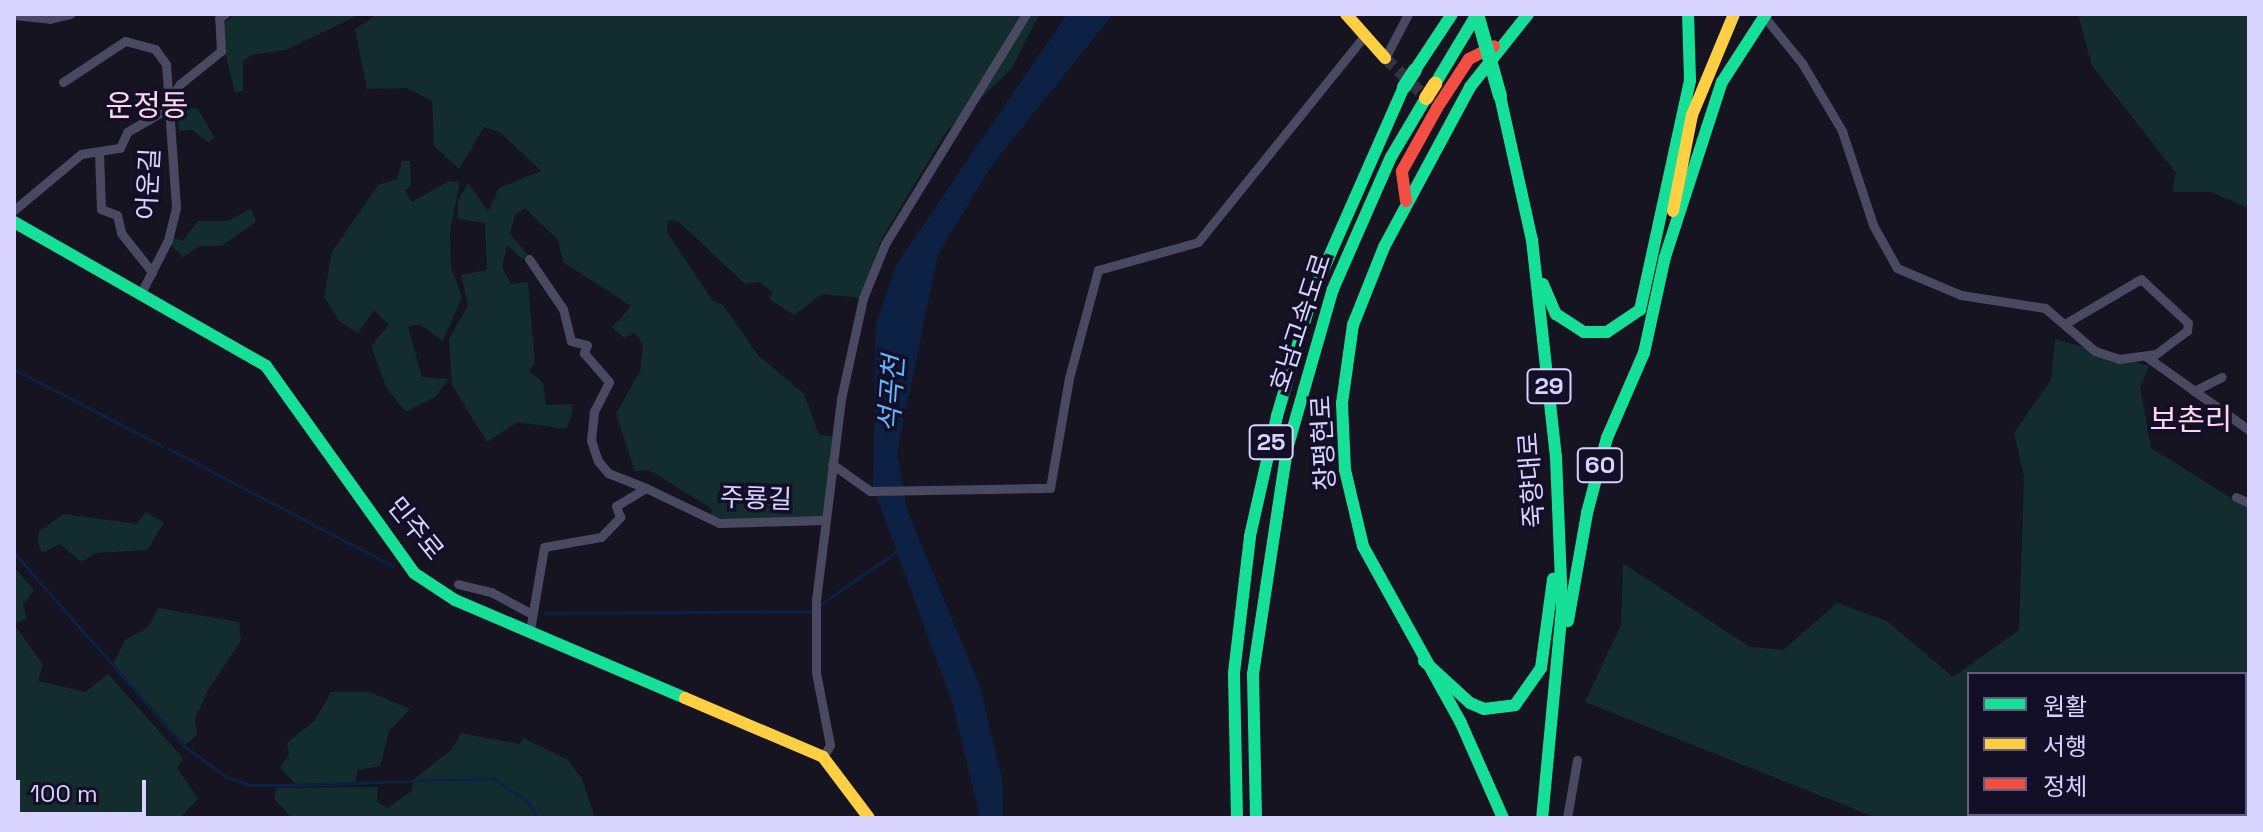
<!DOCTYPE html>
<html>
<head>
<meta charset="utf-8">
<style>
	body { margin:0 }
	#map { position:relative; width:2263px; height:832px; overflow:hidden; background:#161421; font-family:"Space Grotesk","Noto Sans KR",sans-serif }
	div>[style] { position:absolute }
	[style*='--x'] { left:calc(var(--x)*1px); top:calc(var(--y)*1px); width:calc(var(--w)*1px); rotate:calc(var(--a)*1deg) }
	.green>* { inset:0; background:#132c2d }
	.water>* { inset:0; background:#0d2144 }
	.stream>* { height:3px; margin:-1.5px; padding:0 1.5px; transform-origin:1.5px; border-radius:1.5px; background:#0d2144 }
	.secondary-tunnel>* { height:12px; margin-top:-6px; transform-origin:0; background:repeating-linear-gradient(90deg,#333142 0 12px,transparent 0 18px) }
	.street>* { height:9px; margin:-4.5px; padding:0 4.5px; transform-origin:4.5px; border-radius:4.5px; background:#4a4962 }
	.fast>* { height:12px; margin:-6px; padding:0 6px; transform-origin:6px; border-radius:6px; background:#16e098 }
	.slow>* { height:12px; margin:-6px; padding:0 6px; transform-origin:6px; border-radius:6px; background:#ffcf43 }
	.jam>* { height:12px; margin:-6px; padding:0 6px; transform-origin:6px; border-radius:6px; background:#f24e42 }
	.fast-bridge>* { height:14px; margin:-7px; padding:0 7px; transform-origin:7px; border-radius:7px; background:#16e098 }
	.slow-bridge>* { height:14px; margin:-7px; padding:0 7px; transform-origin:7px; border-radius:7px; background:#ffcf43 }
	span { translate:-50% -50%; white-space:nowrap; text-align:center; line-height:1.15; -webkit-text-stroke:7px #130f26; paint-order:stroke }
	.shield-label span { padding:2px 6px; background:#130f26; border:2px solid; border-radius:6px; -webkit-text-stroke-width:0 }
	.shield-label { font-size:24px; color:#d9d4ff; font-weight:700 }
	.street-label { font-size:26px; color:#d9d4ff }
	.water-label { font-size:28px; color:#62b6ff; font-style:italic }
	.quarter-label { font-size:30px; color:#ffd6f0 }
	.frame { position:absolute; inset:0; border:16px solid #d9d4ff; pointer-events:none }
	.legend { position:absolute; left:1967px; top:672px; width:280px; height:144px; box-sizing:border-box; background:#130f26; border:2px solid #625e7d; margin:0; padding:10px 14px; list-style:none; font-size:24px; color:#d9d4ff }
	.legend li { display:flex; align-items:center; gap:16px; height:40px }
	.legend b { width:40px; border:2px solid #625e7d }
	.scale { position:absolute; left:16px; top:780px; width:130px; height:36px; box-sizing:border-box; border:4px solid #d9d4ff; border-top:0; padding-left:10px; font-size:24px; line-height:28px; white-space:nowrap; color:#d9d4ff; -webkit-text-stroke:6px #130f26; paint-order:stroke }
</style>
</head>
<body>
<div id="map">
	<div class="green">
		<div style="clip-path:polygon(235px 14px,360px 14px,286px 50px,251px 55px,243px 61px,243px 91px,235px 93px,225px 52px,225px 23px)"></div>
		<div style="clip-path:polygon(378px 14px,1040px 14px,1011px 69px,946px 132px,881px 240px,861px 298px,822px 294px,794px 315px,769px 299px,773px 292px,759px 282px,745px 284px,679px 222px,668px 220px,667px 232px,712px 300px,723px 305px,757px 354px,804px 394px,819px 435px,833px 436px,822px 518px,742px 523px,710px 517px,712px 509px,649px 470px,635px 471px,616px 414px,640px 371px,643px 344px,634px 332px,624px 338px,612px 327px,631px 306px,563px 262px,558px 240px,525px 208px,515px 215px,510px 234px,530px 257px,522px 259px,507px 245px,502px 267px,511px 284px,528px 282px,535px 363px,529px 371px,543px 383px,546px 405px,572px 404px,573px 411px,566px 429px,518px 422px,487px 442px,452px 385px,449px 339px,468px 305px,461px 275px,487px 270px,485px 223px,458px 219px,458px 201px,468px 183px,488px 211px,499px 188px,541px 171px,501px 133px,484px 127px,459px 169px,434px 146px,432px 101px,407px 88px,367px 89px,355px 29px)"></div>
		<div style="clip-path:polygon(2078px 14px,2249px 14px,2249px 208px,2211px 192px,2172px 192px,2176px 173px,2092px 66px)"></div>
		<div style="clip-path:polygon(177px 105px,198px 109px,214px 137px,209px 143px,192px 130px,179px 131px)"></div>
		<div style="clip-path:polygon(402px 161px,410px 161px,411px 186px,405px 190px,412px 202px,449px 181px,460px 182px,450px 230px,451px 267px,462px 297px,443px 341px,419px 324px,408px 327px,422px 377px,449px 379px,434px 398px,406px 412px,387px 389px,371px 346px,389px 325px,374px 310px,358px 333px,339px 321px,324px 297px,332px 252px,378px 185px,397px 179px)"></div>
		<div style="clip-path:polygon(251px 209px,256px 222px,221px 246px,200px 246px,183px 257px,171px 245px,172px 238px,183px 241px,198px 221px,228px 221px)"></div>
		<div style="clip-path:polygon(evenodd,2055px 339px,2149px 366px,2140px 388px,2151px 448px,2249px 509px,2249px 818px,1877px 818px,1585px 702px,1621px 625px,1623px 563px,1750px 647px,1783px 650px,1837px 603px,1887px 621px,1953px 677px,2019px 630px,2024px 477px,2014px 433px,2051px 380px,2055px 339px,1969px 674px,2245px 674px,2245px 814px,1969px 814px,1969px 674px)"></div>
		<div style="clip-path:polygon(145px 512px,164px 522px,148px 550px,95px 553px,81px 562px,60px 544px,42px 553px,38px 542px,39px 531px,64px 514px,137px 524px)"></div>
		<div style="clip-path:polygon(14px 567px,34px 590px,23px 605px,27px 619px,14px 624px,43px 665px,38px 681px,85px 692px,108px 674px,183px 758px,177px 768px,198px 799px,180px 818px,14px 818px)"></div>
		<div style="clip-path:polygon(158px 608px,239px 622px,241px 640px,208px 690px,195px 718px,197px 735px,185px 745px,113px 664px,125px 640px,148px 627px)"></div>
		<div style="clip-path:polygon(331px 692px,370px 692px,410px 709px,389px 731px,380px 766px,358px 770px,355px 782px,295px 784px,280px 767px,289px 754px,287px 743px,315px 720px)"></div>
		<div style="clip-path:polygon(461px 733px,520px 744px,523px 738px,567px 759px,582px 779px,595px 818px,292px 818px,274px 799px,276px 788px,378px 787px,377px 802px,388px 808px,412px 791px,413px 780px,452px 749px)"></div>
	</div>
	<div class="water">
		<div style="clip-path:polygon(1067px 14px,1113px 14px,992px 165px,938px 254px,897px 453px,907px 510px,980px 687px,1002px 779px,1003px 818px,980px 818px,953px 705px,873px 487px,876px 324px,896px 265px)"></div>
	</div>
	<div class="stream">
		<div style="--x:14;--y:369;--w:167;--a:27.5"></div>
		<div style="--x:169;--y:449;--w:253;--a:27.6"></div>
		<div style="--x:14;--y:553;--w:257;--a:48.6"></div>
		<div style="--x:184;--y:746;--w:51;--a:36.2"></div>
		<div style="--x:225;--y:776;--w:27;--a:20"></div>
		<div style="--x:250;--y:785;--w:49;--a:0"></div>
		<div style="--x:299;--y:785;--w:194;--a:-2.1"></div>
		<div style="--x:493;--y:778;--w:41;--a:34.1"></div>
		<div style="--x:527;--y:801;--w:20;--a:57"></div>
		<div style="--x:818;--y:606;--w:95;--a:-34.7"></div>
		<div style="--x:544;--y:613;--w:268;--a:-0.4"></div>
	</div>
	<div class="secondary-tunnel">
		<div style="--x:1385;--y:58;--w:65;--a:43.8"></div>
	</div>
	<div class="street">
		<div style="--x:1762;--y:14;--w:63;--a:50.8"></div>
		<div style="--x:1802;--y:63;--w:79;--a:59.5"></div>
		<div style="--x:1842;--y:131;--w:99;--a:71.7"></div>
		<div style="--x:1873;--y:225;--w:49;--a:60.8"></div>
		<div style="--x:1897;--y:268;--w:69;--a:22.9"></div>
		<div style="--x:1961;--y:295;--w:85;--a:8.8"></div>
		<div style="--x:2045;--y:308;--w:66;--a:40.7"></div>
		<div style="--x:2095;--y:351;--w:25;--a:18"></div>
		<div style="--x:2119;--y:359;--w:37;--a:-8"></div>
		<div style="--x:2156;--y:354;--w:39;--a:-37"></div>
		<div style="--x:2187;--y:331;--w:8;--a:-83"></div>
		<div style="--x:2188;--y:323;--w:64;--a:-136.9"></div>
		<div style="--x:2141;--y:279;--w:87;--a:149.6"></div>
		<div style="--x:14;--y:15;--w:36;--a:6"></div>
		<div style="--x:50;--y:19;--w:21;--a:-14"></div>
		<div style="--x:1385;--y:58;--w:50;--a:-62.4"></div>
		<div style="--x:63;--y:82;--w:74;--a:-33.5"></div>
		<div style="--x:125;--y:41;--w:31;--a:15"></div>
		<div style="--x:155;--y:49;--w:19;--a:54"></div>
		<div style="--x:166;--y:64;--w:144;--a:86"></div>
		<div style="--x:176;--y:208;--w:33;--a:104"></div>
		<div style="--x:168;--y:240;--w:59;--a:117"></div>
		<div style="--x:99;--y:152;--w:57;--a:88"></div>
		<div style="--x:101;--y:209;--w:17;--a:21"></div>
		<div style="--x:117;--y:215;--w:18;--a:77"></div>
		<div style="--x:121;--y:233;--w:50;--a:51.5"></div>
		<div style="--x:14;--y:210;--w:87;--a:-39.9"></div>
		<div style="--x:81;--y:154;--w:39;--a:-9"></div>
		<div style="--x:120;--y:148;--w:17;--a:-66"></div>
		<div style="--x:127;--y:132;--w:39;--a:-30"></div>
		<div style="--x:161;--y:112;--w:34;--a:-56"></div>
		<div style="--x:180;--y:84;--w:53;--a:-38.8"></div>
		<div style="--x:221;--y:51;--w:33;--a:-93"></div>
		<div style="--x:219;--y:18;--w:7;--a:-34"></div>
		<div style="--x:529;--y:259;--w:60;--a:55.8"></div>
		<div style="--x:563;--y:309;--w:33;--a:76"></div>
		<div style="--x:571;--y:341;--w:16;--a:14"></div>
		<div style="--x:587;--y:345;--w:9;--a:111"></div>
		<div style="--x:584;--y:353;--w:38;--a:49"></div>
		<div style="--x:609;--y:382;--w:34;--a:117"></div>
		<div style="--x:594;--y:412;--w:28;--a:96"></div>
		<div style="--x:591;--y:440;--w:22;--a:72"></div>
		<div style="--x:598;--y:461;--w:16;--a:50"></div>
		<div style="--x:608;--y:473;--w:41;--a:21.5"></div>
		<div style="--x:2147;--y:357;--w:125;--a:35.6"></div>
		<div style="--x:2194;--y:391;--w:31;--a:-27"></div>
		<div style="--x:832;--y:464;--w:47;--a:35.4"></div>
		<div style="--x:870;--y:491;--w:180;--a:-1"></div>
		<div style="--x:1050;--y:488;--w:112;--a:-80.2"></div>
		<div style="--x:1069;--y:378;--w:112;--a:-75"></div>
		<div style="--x:1098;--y:270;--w:104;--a:-15.6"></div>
		<div style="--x:1198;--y:242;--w:266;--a:-51.1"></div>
		<div style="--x:2236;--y:497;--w:14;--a:25"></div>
		<div style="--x:458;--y:584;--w:34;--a:14"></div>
		<div style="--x:491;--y:592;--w:47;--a:28.2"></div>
		<div style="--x:530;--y:630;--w:84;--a:-80.4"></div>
		<div style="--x:544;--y:547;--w:58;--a:-10"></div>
		<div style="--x:601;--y:537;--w:28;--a:-46"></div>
		<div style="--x:620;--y:517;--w:12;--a:-110"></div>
		<div style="--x:616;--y:506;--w:35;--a:-31"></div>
		<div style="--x:646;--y:488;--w:81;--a:25.6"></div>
		<div style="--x:719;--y:523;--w:106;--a:-1.6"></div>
		<div style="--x:823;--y:757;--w:14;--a:-60"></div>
		<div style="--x:830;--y:745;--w:74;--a:-100.9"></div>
		<div style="--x:816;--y:672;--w:72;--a:-90"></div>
		<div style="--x:816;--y:600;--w:203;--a:-82.9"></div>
		<div style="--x:841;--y:399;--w:103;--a:-77.7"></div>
		<div style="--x:863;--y:298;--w:58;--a:-67.8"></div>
		<div style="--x:885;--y:244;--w:270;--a:-58.5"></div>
		<div style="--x:1567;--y:818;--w:59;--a:-80.2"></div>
	</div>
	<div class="fast">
		<div style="--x:1415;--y:70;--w:67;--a:-56.5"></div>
		<div style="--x:1435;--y:84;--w:82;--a:-59"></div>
		<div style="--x:1500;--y:96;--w:148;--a:77.5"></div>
		<div style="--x:1532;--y:240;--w:218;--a:83.7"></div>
		<div style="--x:1556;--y:457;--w:151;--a:87.7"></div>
		<div style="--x:1562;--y:608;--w:211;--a:95.4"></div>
		<div style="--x:14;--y:222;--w:290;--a:29.7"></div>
		<div style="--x:266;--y:366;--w:254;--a:54.4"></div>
		<div style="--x:414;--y:573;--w:49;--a:33.4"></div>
		<div style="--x:455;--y:600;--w:250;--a:23.1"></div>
		<div style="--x:1665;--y:257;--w:184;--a:-72"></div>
		<div style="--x:1722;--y:82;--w:81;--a:-57.1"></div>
		<div style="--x:1543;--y:284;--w:33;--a:67"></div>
		<div style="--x:1556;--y:314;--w:33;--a:33"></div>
		<div style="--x:1584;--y:332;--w:23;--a:0"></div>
		<div style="--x:1607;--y:332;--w:40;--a:-34"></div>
		<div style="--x:1640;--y:310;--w:235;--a:-77.7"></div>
		<div style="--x:1690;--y:80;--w:66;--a:-91.7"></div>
		<div style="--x:1568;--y:621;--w:110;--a:-80"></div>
		<div style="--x:1587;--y:513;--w:78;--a:-75.1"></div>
		<div style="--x:1607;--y:438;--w:93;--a:-66.5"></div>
		<div style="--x:1644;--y:353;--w:98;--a:-77.7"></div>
		<div style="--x:1424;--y:661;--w:62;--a:42.4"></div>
		<div style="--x:1470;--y:703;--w:15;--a:23"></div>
		<div style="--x:1484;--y:709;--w:31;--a:-7"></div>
		<div style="--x:1515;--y:705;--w:45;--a:-54.9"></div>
		<div style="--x:1541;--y:668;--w:90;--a:-82.3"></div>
		<div style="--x:1237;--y:818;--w:145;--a:-91.2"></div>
		<div style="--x:1234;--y:673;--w:138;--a:-83.3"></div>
		<div style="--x:1250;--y:536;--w:123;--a:-77.3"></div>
		<div style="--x:1277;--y:416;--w:128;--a:-73.7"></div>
		<div style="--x:1313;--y:293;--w:225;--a:-66.2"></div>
		<div style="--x:1256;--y:818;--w:144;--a:-91.2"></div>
		<div style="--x:1253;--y:674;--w:228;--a:-81.4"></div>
		<div style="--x:1287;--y:449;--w:166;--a:-74"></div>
		<div style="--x:1333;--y:289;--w:144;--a:-66.3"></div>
		<div style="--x:1391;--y:157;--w:69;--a:-59.3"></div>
		<div style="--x:1503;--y:818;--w:104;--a:-113.9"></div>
		<div style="--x:1461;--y:723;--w:202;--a:-119"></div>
		<div style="--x:1363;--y:546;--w:78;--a:-103.3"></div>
		<div style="--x:1345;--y:470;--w:67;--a:-92.6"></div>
		<div style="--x:1342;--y:403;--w:79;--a:-82"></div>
		<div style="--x:1353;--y:325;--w:84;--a:-68.3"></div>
		<div style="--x:1384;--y:247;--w:182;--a:-61.7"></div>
		<div style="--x:1470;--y:87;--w:93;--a:-51.5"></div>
	</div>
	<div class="slow">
		<div style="--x:1346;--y:14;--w:59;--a:48.4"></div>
		<div style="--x:1673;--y:211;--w:98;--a:-78.8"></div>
		<div style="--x:1692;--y:115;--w:109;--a:-67.4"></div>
		<div style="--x:685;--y:698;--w:150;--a:23.1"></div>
		<div style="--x:823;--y:757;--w:76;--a:53"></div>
	</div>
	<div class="jam">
		<div style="--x:1406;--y:201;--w:30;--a:-98"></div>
		<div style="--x:1402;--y:171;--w:72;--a:-60.9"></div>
		<div style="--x:1437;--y:108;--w:59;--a:-56.9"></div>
		<div style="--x:1469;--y:59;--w:28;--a:-27"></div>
	</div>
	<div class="fast-bridge">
		<div style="--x:1477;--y:14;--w:85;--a:74.3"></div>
		<div style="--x:1404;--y:87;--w:20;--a:-57"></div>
	</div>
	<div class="slow-bridge">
		<div style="--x:1426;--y:98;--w:17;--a:-57"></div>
	</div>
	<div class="shield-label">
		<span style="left:1549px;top:386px">29</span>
		<span style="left:1271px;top:442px">25</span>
		<span style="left:1600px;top:465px">60</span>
	</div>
	<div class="street-label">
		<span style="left:149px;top:184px;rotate:-87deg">어운길</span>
		<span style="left:1301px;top:323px;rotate:-72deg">호남고속도로</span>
		<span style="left:1324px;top:443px;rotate:-93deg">창평현로</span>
		<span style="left:1532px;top:480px;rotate:-94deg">죽향대로</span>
		<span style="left:756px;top:499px;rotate:2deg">주룡길</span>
		<span style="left:415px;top:529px;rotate:51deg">민주로</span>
	</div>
	<div class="water-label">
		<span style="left:891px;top:394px;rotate:-86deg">석곡천</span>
	</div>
	<div class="quarter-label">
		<span style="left:147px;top:106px">운정동</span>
		<span style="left:2191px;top:420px">보촌리</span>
	</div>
	<div class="frame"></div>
	<ul class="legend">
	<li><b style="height:10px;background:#16e098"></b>원활</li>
	<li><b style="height:10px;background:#ffcf43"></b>서행</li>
	<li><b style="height:10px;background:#f24e42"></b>정체</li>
	</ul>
	<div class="scale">100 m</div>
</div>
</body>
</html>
